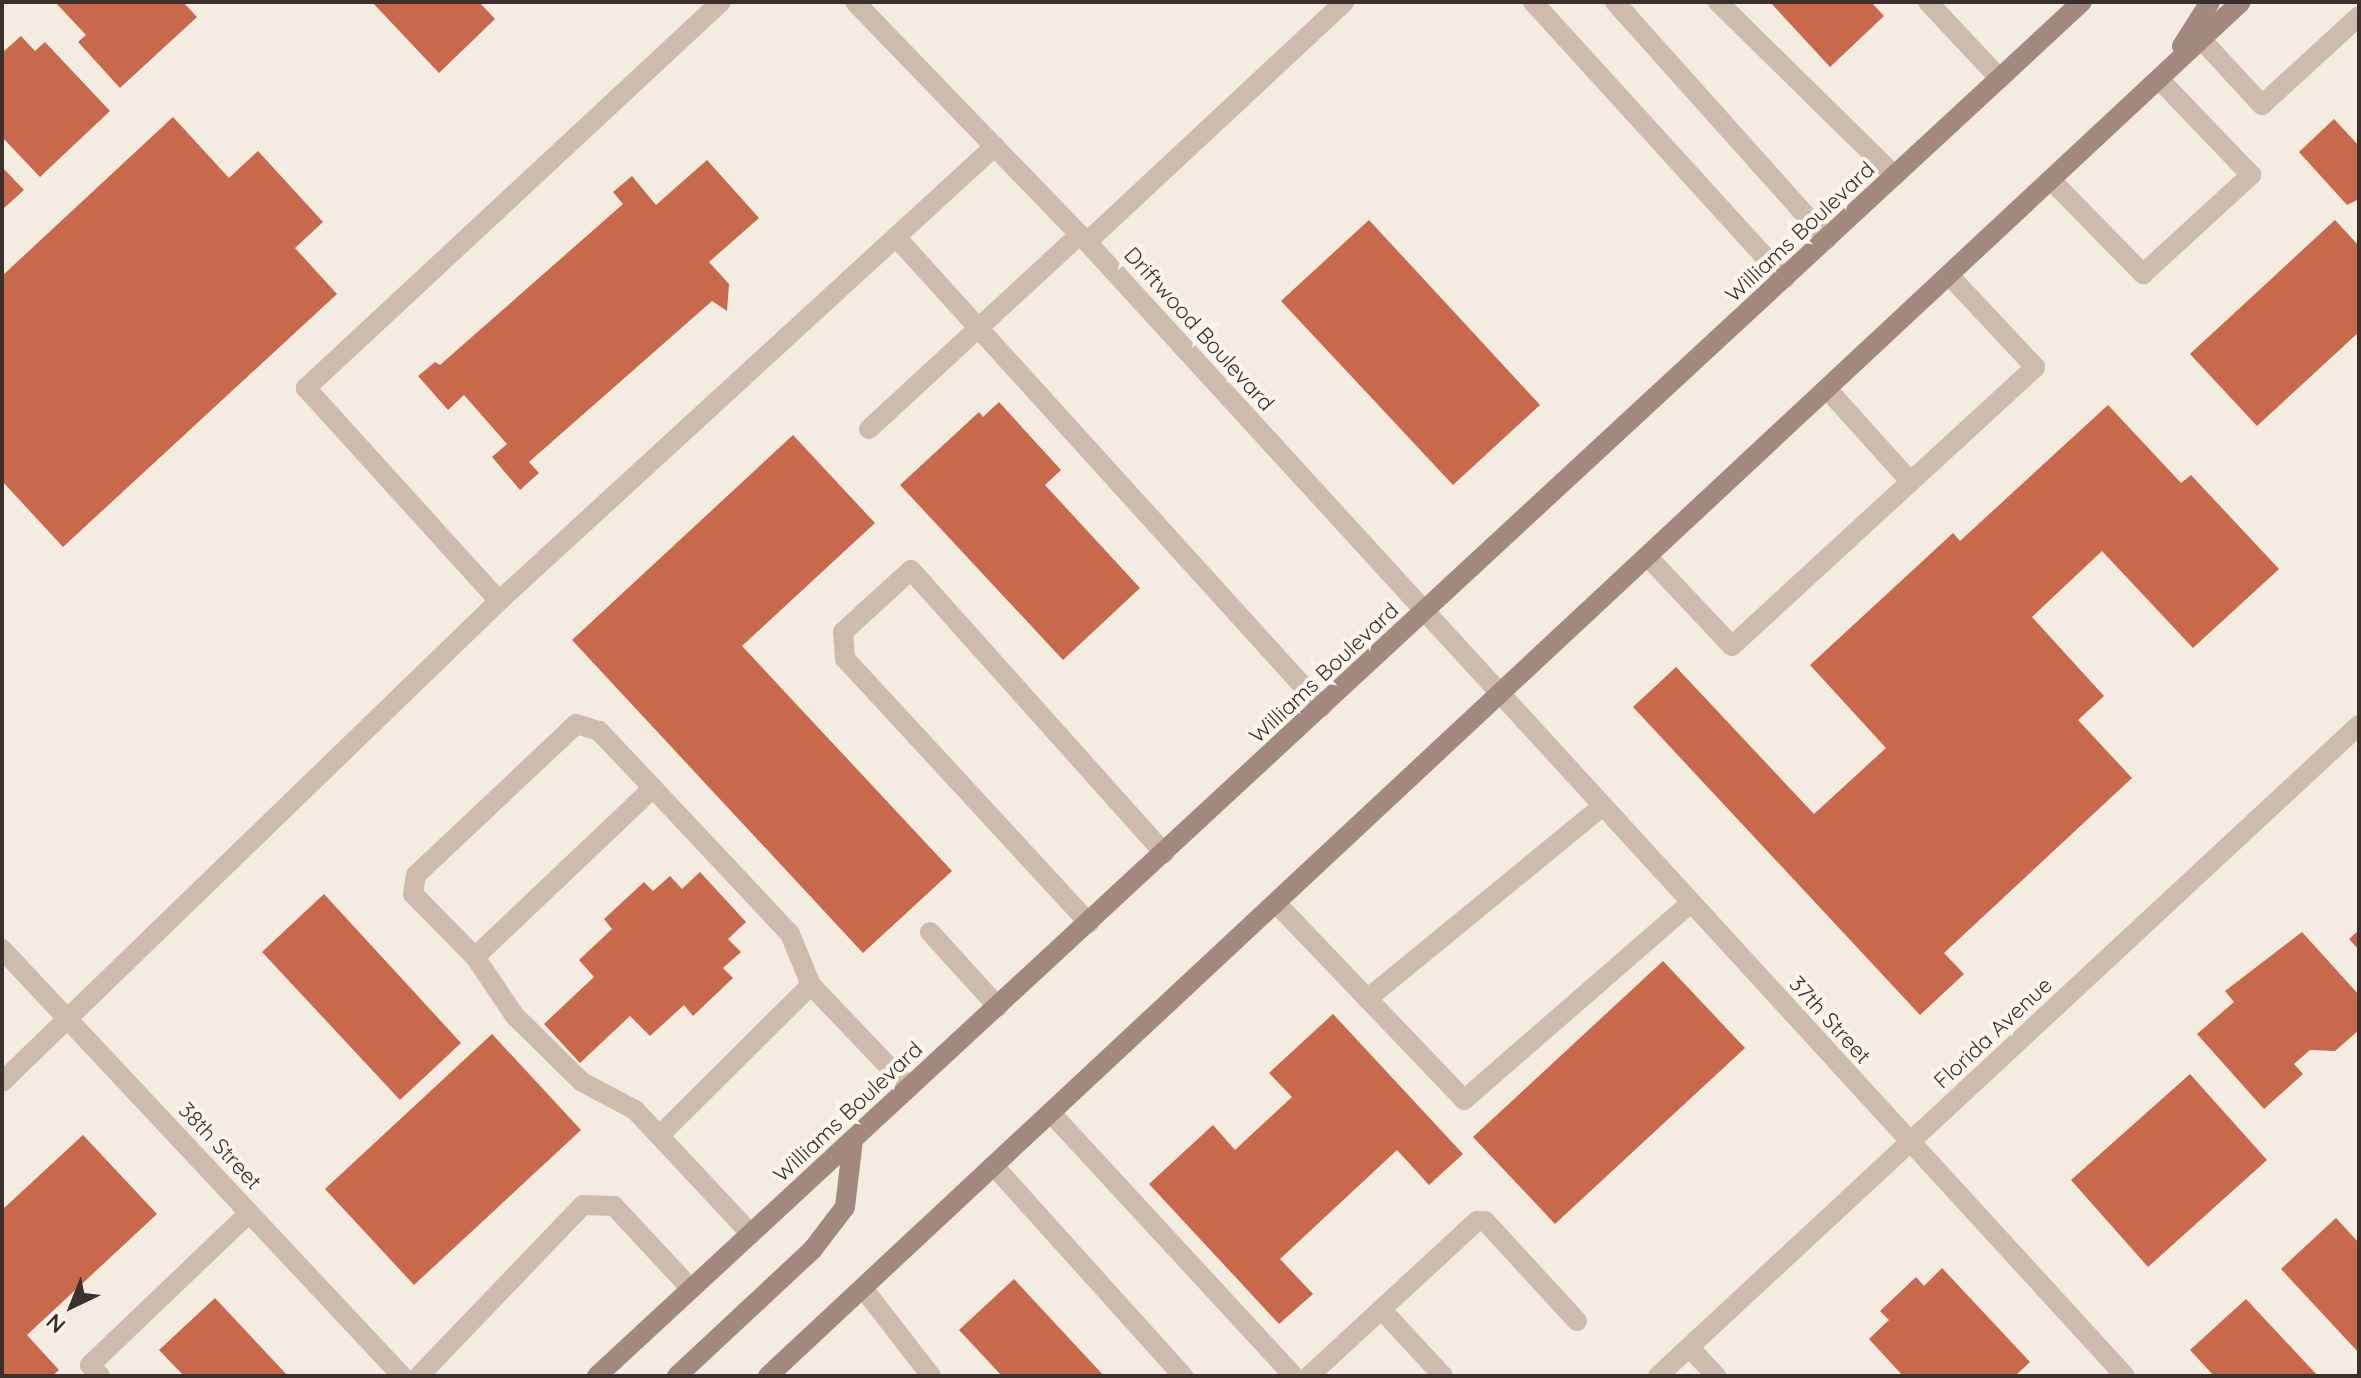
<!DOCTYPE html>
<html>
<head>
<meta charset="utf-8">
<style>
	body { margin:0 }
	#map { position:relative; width:2361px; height:1378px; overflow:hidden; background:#f4ebe1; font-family:Quicksand,sans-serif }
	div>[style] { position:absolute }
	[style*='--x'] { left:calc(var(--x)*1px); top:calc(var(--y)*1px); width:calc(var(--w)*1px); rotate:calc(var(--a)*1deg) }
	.building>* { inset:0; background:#c8694b }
	.service>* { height:20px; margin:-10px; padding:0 10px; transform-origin:10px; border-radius:10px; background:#cdbbac }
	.minor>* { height:20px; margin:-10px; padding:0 10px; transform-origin:10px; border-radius:10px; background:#cdbbac }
	.secondary>* { height:20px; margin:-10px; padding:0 10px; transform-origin:10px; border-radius:10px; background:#a18a7d }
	span { translate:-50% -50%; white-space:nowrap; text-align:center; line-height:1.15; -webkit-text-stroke:8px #fbf5ee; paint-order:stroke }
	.street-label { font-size:22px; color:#3b302b }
	.frame { position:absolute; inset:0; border:4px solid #3b302b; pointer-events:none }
	.north { position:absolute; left:32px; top:1266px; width:80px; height:80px; -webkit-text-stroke:6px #fbf5ee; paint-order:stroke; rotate:223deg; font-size:22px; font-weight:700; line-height:32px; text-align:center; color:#3b302b }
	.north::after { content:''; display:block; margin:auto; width:28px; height:36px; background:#3b302b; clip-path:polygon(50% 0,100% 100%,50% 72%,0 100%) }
</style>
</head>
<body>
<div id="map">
	<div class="building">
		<div style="clip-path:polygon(55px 2px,183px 2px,197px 17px,120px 88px,78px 42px,86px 35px)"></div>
		<div style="clip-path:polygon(372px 2px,479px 2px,495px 19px,439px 73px)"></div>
		<div style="clip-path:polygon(1770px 2px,1871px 2px,1884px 16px,1830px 67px)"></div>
		<div style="clip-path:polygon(21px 36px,35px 51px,45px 42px,110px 111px,40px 177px,2px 137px,2px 53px)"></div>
		<div style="clip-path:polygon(173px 117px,229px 178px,258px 151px,323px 222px,295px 248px,337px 294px,63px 547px,2px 481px,2px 276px)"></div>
		<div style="clip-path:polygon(2334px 119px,2359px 146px,2359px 199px,2347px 205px,2299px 152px)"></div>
		<div style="clip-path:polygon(707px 160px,759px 218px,709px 262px,729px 284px,727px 311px,712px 301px,529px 462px,539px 473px,520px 490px,492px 457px,507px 444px,464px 395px,448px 410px,418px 376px,435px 362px,440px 365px,623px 204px,613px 192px,632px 176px,656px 205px)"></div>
		<div style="clip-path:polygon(2px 167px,24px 190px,2px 210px)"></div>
		<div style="clip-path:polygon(1369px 220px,1540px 405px,1453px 485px,1281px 301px)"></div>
		<div style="clip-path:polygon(2335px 220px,2359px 246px,2359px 332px,2257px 426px,2190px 354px)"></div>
		<div style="clip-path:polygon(999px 402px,1061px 470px,1045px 485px,1140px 588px,1063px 660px,900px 485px,979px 412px,983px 417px)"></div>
		<div style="clip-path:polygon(2108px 405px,2181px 483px,2191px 475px,2279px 569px,2193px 648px,2102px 551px,2032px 617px,2104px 696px,2078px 720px,2132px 778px,1944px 953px,1964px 974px,1920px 1015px,1633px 707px,1676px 667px,1814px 814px,1886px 748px,1810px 665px,1953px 533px,1960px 541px)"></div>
		<div style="clip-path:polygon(793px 435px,875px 523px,742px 646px,952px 871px,863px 953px,572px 640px)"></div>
		<div style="clip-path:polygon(700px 872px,746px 922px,728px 939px,741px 952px,723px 968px,733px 978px,693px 1016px,684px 1005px,650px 1036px,630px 1016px,580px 1063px,544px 1024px,594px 977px,579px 960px,612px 929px,604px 919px,644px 882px,653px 891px,670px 876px,682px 889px)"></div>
		<div style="clip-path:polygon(324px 894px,461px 1043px,400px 1100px,262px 952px)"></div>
		<div style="clip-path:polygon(2359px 930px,2359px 950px,2349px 939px)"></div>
		<div style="clip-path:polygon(2302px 932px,2359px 995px,2359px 1030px,2335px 1051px,2310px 1050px,2294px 1064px,2303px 1074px,2264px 1109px,2197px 1034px,2234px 1002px,2225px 991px)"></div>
		<div style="clip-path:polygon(1663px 961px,1745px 1048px,1555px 1224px,1473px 1137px)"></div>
		<div style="clip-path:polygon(1333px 1014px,1463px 1154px,1429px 1185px,1397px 1150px,1280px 1259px,1313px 1294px,1279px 1324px,1149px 1184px,1213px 1125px,1235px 1150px,1292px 1097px,1269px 1073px)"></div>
		<div style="clip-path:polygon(492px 1034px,581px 1130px,414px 1285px,325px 1189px)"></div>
		<div style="clip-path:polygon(2190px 1074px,2267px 1160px,2148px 1267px,2071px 1180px)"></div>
		<div style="clip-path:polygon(83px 1135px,157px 1214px,27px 1335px,59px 1370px,52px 1376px,2px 1376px,2px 1210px)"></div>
		<div style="clip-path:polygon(2336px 1218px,2359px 1243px,2359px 1353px,2281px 1269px)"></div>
		<div style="clip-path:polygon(1942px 1268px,2030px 1362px,2015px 1376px,1903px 1376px,1869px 1339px,1889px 1320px,1880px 1311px,1916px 1277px,1924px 1286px)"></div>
		<div style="clip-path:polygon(1014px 1279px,1104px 1376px,1002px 1376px,959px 1330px)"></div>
		<div style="clip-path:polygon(215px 1298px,288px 1376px,184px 1376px,159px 1350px)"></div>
		<div style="clip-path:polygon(2246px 1299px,2318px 1376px,2214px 1376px,2190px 1350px)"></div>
	</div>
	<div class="service">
		<div style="--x:721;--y:2;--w:567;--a:137.07"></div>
		<div style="--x:306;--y:388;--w:287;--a:47.8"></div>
		<div style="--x:499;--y:601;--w:673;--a:-42.53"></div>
		<div style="--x:1533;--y:2;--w:374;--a:47.7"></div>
		<div style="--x:1615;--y:2;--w:318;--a:48.2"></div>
		<div style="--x:1718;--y:2;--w:248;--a:44.5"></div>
		<div style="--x:1928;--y:2;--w:105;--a:46.9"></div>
		<div style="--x:2201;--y:39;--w:90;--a:47.3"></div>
		<div style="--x:2262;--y:105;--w:132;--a:-42.5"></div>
		<div style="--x:2051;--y:180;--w:132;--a:45.6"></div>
		<div style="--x:2143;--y:274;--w:147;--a:-42.5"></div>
		<div style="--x:2251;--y:175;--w:133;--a:-133.8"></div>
		<div style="--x:896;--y:237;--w:634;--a:47.81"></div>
		<div style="--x:1087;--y:242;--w:352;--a:-43"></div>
		<div style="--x:1828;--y:390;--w:122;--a:48"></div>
		<div style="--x:869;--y:429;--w:287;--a:-42.7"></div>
		<div style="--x:1648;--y:557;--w:122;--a:46.7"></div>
		<div style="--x:1732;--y:646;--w:412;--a:-42.6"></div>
		<div style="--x:2035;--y:367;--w:126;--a:-133.1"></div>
		<div style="--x:653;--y:788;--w:245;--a:136.5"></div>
		<div style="--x:475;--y:957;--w:88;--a:-134.5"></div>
		<div style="--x:413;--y:894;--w:19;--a:-81"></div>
		<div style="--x:416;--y:875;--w:220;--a:-43.3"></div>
		<div style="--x:576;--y:724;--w:24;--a:17"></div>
		<div style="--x:599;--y:731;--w:79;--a:46.5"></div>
		<div style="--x:653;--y:788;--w:200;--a:46.8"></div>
		<div style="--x:790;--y:934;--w:55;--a:67.6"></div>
		<div style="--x:811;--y:985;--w:142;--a:46.4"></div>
		<div style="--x:1277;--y:904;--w:271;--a:46.3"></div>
		<div style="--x:1464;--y:1100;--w:301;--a:-41"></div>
		<div style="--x:1089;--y:923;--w:359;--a:-132.7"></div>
		<div style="--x:845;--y:659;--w:27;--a:-94"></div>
		<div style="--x:843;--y:632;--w:92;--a:-42.4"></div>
		<div style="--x:911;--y:570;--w:380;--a:48.2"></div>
		<div style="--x:930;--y:932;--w:101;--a:47.8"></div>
		<div style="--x:475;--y:957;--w:71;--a:55.9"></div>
		<div style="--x:515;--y:1016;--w:94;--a:44.6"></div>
		<div style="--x:582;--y:1082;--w:60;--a:27.8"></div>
		<div style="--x:635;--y:1110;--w:170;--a:46.9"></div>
		<div style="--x:1367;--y:999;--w:305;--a:-39.3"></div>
		<div style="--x:2;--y:1082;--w:692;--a:-44.06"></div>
		<div style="--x:1051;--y:1113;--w:358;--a:47.3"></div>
		<div style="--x:661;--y:1134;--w:211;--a:-44.8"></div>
		<div style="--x:994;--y:1166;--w:283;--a:48"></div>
		<div style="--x:863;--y:1288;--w:111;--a:52.3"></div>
		<div style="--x:1381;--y:1309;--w:91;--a:47.2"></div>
		<div style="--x:1689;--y:1347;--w:40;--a:47"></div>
		<div style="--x:100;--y:1376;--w:15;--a:-132"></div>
		<div style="--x:90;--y:1365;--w:220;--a:-43.7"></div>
		<div style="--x:419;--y:1376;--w:237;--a:-46.2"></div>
		<div style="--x:583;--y:1205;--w:31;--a:2"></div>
		<div style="--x:614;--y:1206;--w:113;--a:47.1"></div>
		<div style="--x:1309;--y:1376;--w:229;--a:-42.7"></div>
		<div style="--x:1477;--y:1221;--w:8;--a:0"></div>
		<div style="--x:1485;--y:1221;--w:136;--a:47.4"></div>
	</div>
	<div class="minor">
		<div style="--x:855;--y:2;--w:334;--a:46"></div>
		<div style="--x:1087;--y:242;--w:1537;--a:47.53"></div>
		<div style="--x:2;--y:949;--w:585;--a:46.87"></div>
		<div style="--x:1658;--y:1376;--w:957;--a:-42.88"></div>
	</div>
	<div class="secondary">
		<div style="--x:2182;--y:46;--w:52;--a:-57.5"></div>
		<div style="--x:597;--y:1376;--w:2023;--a:-42.78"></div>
		<div style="--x:677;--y:1376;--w:186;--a:-43"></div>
		<div style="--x:813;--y:1249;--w:53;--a:-52.7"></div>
		<div style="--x:845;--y:1207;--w:67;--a:-83.2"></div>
		<div style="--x:768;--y:1376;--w:2014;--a:-43.01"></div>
	</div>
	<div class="street-label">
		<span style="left:1800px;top:232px;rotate:-43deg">Williams Boulevard</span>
		<span style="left:1199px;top:329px;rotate:48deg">Driftwood Boulevard</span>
		<span style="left:1324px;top:673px;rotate:-43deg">Williams Boulevard</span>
		<span style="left:1830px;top:1020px;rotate:48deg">37th Street</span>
		<span style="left:1993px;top:1033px;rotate:-43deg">Florida Avenue</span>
		<span style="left:848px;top:1112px;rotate:-43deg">Williams Boulevard</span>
		<span style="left:220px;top:1146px;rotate:47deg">38th Street</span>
	</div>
	<div class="frame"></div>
	<div class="north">N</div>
</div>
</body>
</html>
